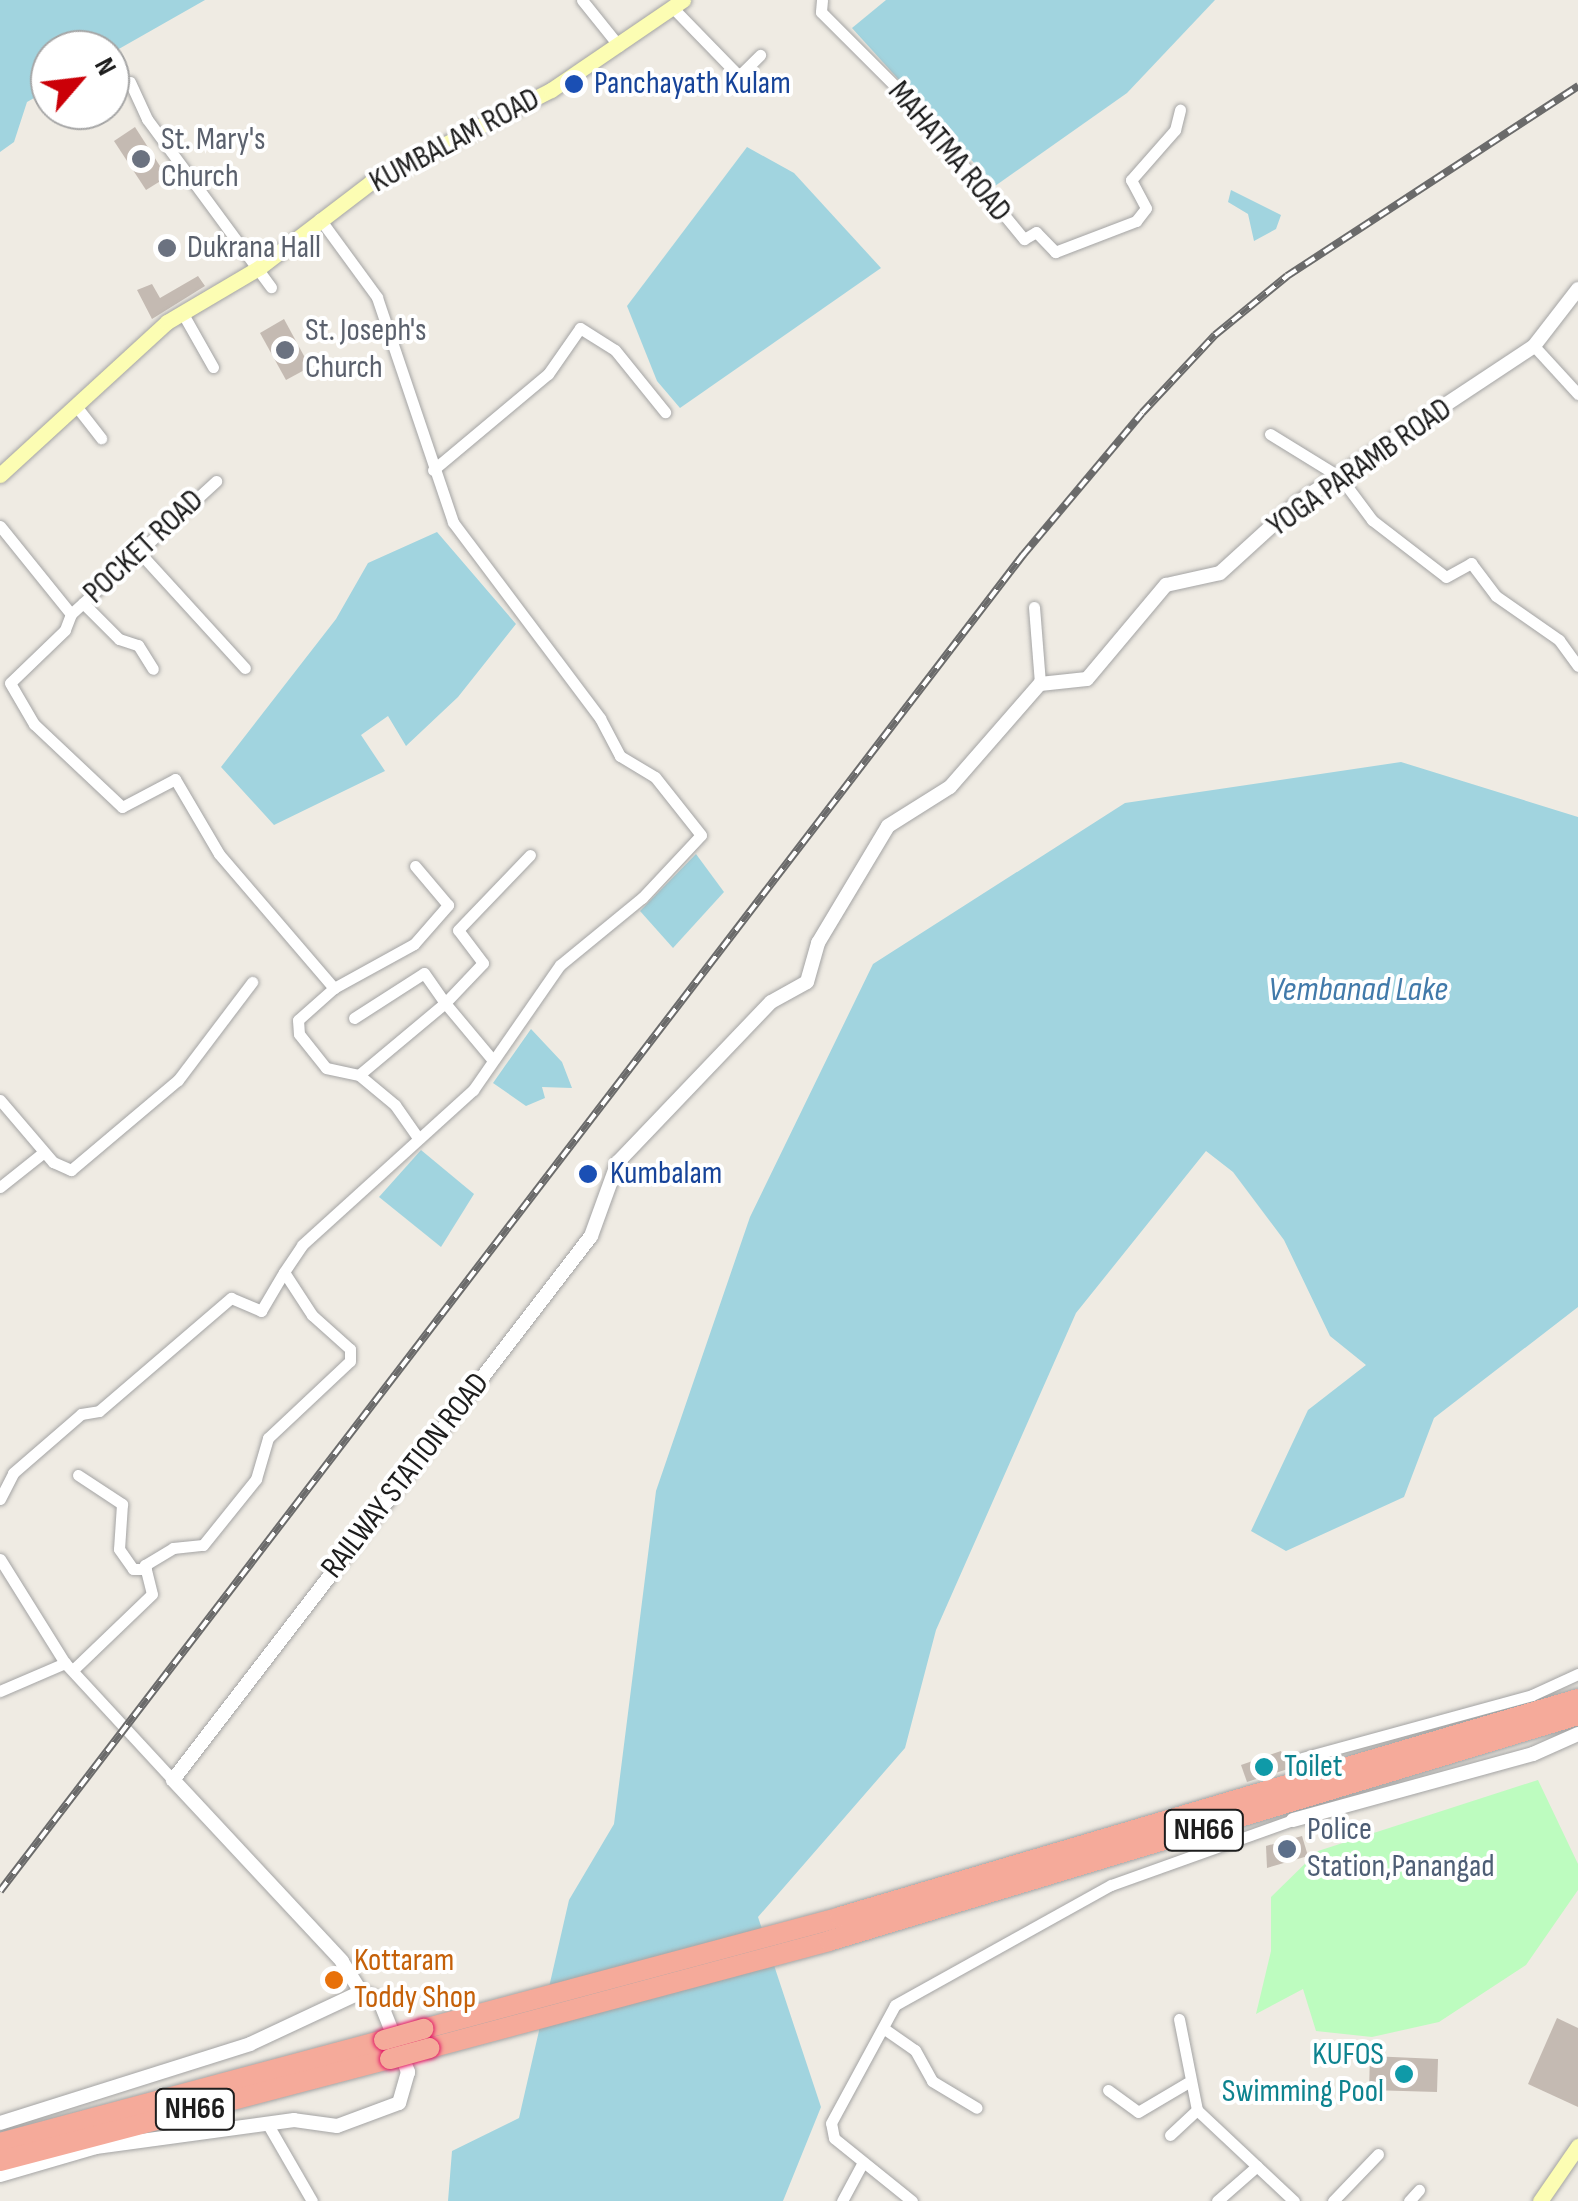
<!DOCTYPE html>
<html>
<head>
<meta charset="utf-8">
<style>
	body { margin:0 }
	#map { position:relative; width:1578px; height:2201px; overflow:hidden; background:#efebe3; font-family:"Sofia Sans Condensed",sans-serif }
	div>[style] { position:absolute }
	[style*='--x'] { left:calc(var(--x)*1px); top:calc(var(--y)*1px); width:calc(var(--w)*1px); rotate:calc(var(--a)*1deg) }
	.park>* { inset:0; background:#bdfcbf }
	.water>* { inset:0; background:#a1d4df }
	.building>* { inset:0; background:#c4bab2 }
	.roads { filter:drop-shadow(0 0 2px #a4a4a4) drop-shadow(0 0 2px #a4a4a4) }
	.minor>* { height:11px; margin:-5.5px; padding:0 5.5px; transform-origin:5.5px; border-radius:5.5px; background:#fff }
	.tertiary>* { height:14px; margin:-7px; padding:0 7px; transform-origin:7px; border-radius:7px; background:#fff }
	.secondary>* { height:15px; margin:-7.5px; padding:0 7.5px; transform-origin:7.5px; border-radius:7.5px; background:#fcfdb3 }
	.trunk>* { height:20px; margin:-10px; padding:0 10px; transform-origin:10px; border-radius:10px; background:#f5aa9a }
	.rail>* { height:8px; margin-top:-4px; transform-origin:0; background:repeating-linear-gradient(90deg,#fff 0 11px,#6b6b6b 0 22px); box-sizing:border-box; border-block:2px solid #6b6b6b }
	.bridges { filter:drop-shadow(0 0 2px #e21b67) drop-shadow(0 0 2px #e21b67) }
	.trunk-bridge>* { height:20px; margin:-10px; padding:0 10px; transform-origin:10px; border-radius:10px; background:#f5aa9a }
	.dots>* { width:28px; height:28px; translate:-50% -50%; box-sizing:border-box; border:5px solid #fff; border-radius:50% }
	span { translate:-50% -50%; white-space:nowrap; text-align:center; line-height:1.15; -webkit-text-stroke:8px #fff; paint-order:stroke }
	.shield-label span { padding:2px 8px; background:#fff; border:2px solid; border-radius:8px; -webkit-text-stroke-width:0 }
	.shield-label { font-size:30px; color:#1d1d1d; font-weight:700 }
	.transit-label { font-size:32px; color:#164399 }
	.left { translate:0 -50%; text-align:left }
	.worship-label { font-size:32px; color:#5b616d }
	.street-label { font-size:32px; color:#1d1d1d }
	.culture-label { font-size:32px; color:#0d838f }
	.right { translate:-100% -50%; text-align:right }
	.service-label { font-size:32px; color:#4e5e75 }
	.food-label { font-size:32px; color:#c56008 }
	.water-label { font-size:35px; color:#427aaa; font-style:italic }
	.north { position:absolute; left:30px; top:30px; width:100px; height:100px; box-sizing:border-box; background:#fff; border:2px solid #a5a5a5; border-radius:50%; rotate:62deg; font-size:28px; font-weight:700; line-height:40px; text-align:center; color:#1d1d1d }
	.north::after { content:''; display:block; margin:auto; width:35px; height:45px; background:#cb0008; clip-path:polygon(50% 0,100% 100%,50% 72%,0 100%) }
</style>
</head>
<body>
<div id="map">
	<div class="park">
		<div style="clip-path:polygon(1538px 1780px,1578px 1864px,1578px 1890px,1526px 1965px,1439px 2022px,1372px 2037px,1316px 2031px,1303px 1989px,1256px 2014px,1271px 1951px,1271px 1897px,1318px 1851px)"></div>
	</div>
	<div class="water">
		<div style="clip-path:polygon(0 0,205px 0,110px 54px,50px 50px,50px 89px,27px 102px,14px 142px,0 152px)"></div>
		<div style="clip-path:polygon(886px 0,1215px 0,1127px 93px,995px 186px,852px 28px)"></div>
		<div style="clip-path:polygon(747px 147px,794px 173px,881px 268px,680px 408px,657px 381px,627px 306px)"></div>
		<div style="clip-path:polygon(1231px 190px,1281px 215px,1276px 229px,1254px 241px,1248px 214px,1228px 202px)"></div>
		<div style="clip-path:polygon(437px 532px,516px 624px,458px 697px,406px 746px,388px 716px,361px 735px,385px 771px,274px 825px,221px 767px,336px 619px,368px 563px)"></div>
		<div style="clip-path:polygon(1401px 762px,1578px 817px,1578px 1307px,1434px 1418px,1404px 1497px,1286px 1551px,1251px 1531px,1308px 1410px,1366px 1365px,1330px 1336px,1284px 1240px,1233px 1172px,1206px 1151px,1076px 1313px,936px 1630px,905px 1748px,758px 1917px,821px 2107px,783px 2201px,448px 2201px,452px 2151px,519px 2118px,569px 1900px,614px 1824px,656px 1491px,750px 1217px,873px 964px,1125px 803px)"></div>
		<div style="clip-path:polygon(696px 854px,724px 892px,673px 948px,640px 911px)"></div>
		<div style="clip-path:polygon(531px 1029px,562px 1062px,572px 1088px,542px 1087px,545px 1098px,526px 1106px,493px 1083px)"></div>
		<div style="clip-path:polygon(421px 1150px,474px 1194px,441px 1247px,379px 1197px)"></div>
	</div>
	<div class="building">
		<div style="clip-path:polygon(135px 127px,167px 177px,146px 190px,114px 141px)"></div>
		<div style="clip-path:polygon(198px 276px,205px 286px,152px 319px,137px 290px,152px 284px,160px 298px)"></div>
		<div style="clip-path:polygon(284px 319px,310px 367px,286px 380px,260px 333px)"></div>
		<div style="clip-path:polygon(1281px 1751px,1288px 1769px,1247px 1782px,1241px 1765px)"></div>
		<div style="clip-path:polygon(1302px 1836px,1308px 1856px,1267px 1868px,1266px 1846px)"></div>
		<div style="clip-path:polygon(1557px 2018px,1578px 2028px,1578px 2107px,1528px 2084px)"></div>
		<div style="clip-path:polygon(1370px 2056px,1438px 2059px,1437px 2092px,1369px 2090px)"></div>
	</div>
	<div class="roads">
		<div class="minor">
			<div style="--x:582;--y:0;--w:59;--a:51.2"></div>
			<div style="--x:822;--y:0;--w:12;--a:95"></div>
			<div style="--x:821;--y:12;--w:130;--a:45"></div>
			<div style="--x:913;--y:104;--w:175;--a:50.6"></div>
			<div style="--x:1024;--y:239;--w:14;--a:-30"></div>
			<div style="--x:1036;--y:232;--w:28;--a:46"></div>
			<div style="--x:1055;--y:252;--w:87;--a:-20.9"></div>
			<div style="--x:1136;--y:221;--w:16;--a:-52"></div>
			<div style="--x:1146;--y:208;--w:32;--a:-118"></div>
			<div style="--x:1131;--y:180;--w:67;--a:-48.7"></div>
			<div style="--x:1175;--y:130;--w:21;--a:-76"></div>
			<div style="--x:672;--y:7;--w:96;--a:45.8"></div>
			<div style="--x:739;--y:76;--w:30;--a:-45"></div>
			<div style="--x:130;--y:82;--w:41;--a:65.3"></div>
			<div style="--x:147;--y:119;--w:209;--a:53.6"></div>
			<div style="--x:183;--y:314;--w:61;--a:60.5"></div>
			<div style="--x:1534;--y:346;--w:65;--a:47.5"></div>
			<div style="--x:76;--y:406;--w:41;--a:52"></div>
			<div style="--x:1270;--y:434;--w:82;--a:31.6"></div>
			<div style="--x:1340;--y:477;--w:54;--a:53.3"></div>
			<div style="--x:1372;--y:520;--w:93;--a:37.6"></div>
			<div style="--x:1446;--y:577;--w:29;--a:-29"></div>
			<div style="--x:1471;--y:563;--w:41;--a:52.9"></div>
			<div style="--x:1496;--y:596;--w:77;--a:34.9"></div>
			<div style="--x:1559;--y:640;--w:32;--a:54"></div>
			<div style="--x:433;--y:470;--w:150;--a:-39.9"></div>
			<div style="--x:548;--y:374;--w:56;--a:-55.2"></div>
			<div style="--x:580;--y:328;--w:41;--a:32.2"></div>
			<div style="--x:615;--y:350;--w:80;--a:51.1"></div>
			<div style="--x:0;--y:526;--w:113;--a:51.1"></div>
			<div style="--x:71;--y:614;--w:17;--a:111"></div>
			<div style="--x:65;--y:630;--w:76;--a:136.1"></div>
			<div style="--x:10;--y:683;--w:48;--a:59.7"></div>
			<div style="--x:34;--y:724;--w:121;--a:43.3"></div>
			<div style="--x:122;--y:807;--w:60;--a:-27.8"></div>
			<div style="--x:175;--y:779;--w:87;--a:59.6"></div>
			<div style="--x:219;--y:854;--w:177;--a:49.4"></div>
			<div style="--x:334;--y:988;--w:48;--a:138.4"></div>
			<div style="--x:298;--y:1020;--w:14;--a:86"></div>
			<div style="--x:299;--y:1034;--w:43;--a:51.5"></div>
			<div style="--x:326;--y:1068;--w:34;--a:12"></div>
			<div style="--x:359;--y:1075;--w:47;--a:39.8"></div>
			<div style="--x:395;--y:1105;--w:38;--a:55"></div>
			<div style="--x:139;--y:552;--w:157;--a:47.6"></div>
			<div style="--x:83;--y:603;--w:51;--a:45"></div>
			<div style="--x:119;--y:639;--w:20;--a:18"></div>
			<div style="--x:138;--y:645;--w:28;--a:58"></div>
			<div style="--x:1034;--y:607;--w:77;--a:85.5"></div>
			<div style="--x:71;--y:614;--w:197;--a:-42.5"></div>
			<div style="--x:334;--y:988;--w:91;--a:-28.8"></div>
			<div style="--x:414;--y:944;--w:52;--a:-48.9"></div>
			<div style="--x:448;--y:905;--w:51;--a:-130.2"></div>
			<div style="--x:354;--y:1018;--w:83;--a:-32.7"></div>
			<div style="--x:424;--y:973;--w:37;--a:55"></div>
			<div style="--x:445;--y:1003;--w:112;--a:140.1"></div>
			<div style="--x:491;--y:1058;--w:72;--a:-129.9"></div>
			<div style="--x:445;--y:1003;--w:55;--a:-46.5"></div>
			<div style="--x:483;--y:963;--w:41;--a:-127.1"></div>
			<div style="--x:458;--y:930;--w:104;--a:-46.2"></div>
			<div style="--x:0;--y:1100;--w:82;--a:49.5"></div>
			<div style="--x:53;--y:1162;--w:20;--a:24"></div>
			<div style="--x:71;--y:1170;--w:140;--a:-40.1"></div>
			<div style="--x:178;--y:1080;--w:123;--a:-52.9"></div>
			<div style="--x:0;--y:1187;--w:56;--a:-38.5"></div>
			<div style="--x:78;--y:1475;--w:53;--a:33.4"></div>
			<div style="--x:122;--y:1504;--w:45;--a:93.8"></div>
			<div style="--x:119;--y:1549;--w:24;--a:55"></div>
			<div style="--x:133;--y:1569;--w:13;--a:0"></div>
			<div style="--x:0;--y:1499;--w:29;--a:-63"></div>
			<div style="--x:13;--y:1473;--w:90;--a:-40.9"></div>
			<div style="--x:81;--y:1414;--w:18;--a:-9"></div>
			<div style="--x:99;--y:1411;--w:174;--a:-40.6"></div>
			<div style="--x:231;--y:1298;--w:33;--a:23"></div>
			<div style="--x:261;--y:1311;--w:45;--a:-59.5"></div>
			<div style="--x:0;--y:1559;--w:123;--a:58"></div>
			<div style="--x:65;--y:1663;--w:159;--a:47.3"></div>
			<div style="--x:76;--y:1667;--w:105;--a:-43.8"></div>
			<div style="--x:152;--y:1594;--w:30;--a:-104"></div>
			<div style="--x:145;--y:1565;--w:33;--a:-31"></div>
			<div style="--x:173;--y:1548;--w:30;--a:-6"></div>
			<div style="--x:203;--y:1545;--w:85;--a:-51.2"></div>
			<div style="--x:256;--y:1479;--w:43;--a:-73.7"></div>
			<div style="--x:268;--y:1438;--w:112;--a:-43.2"></div>
			<div style="--x:350;--y:1361;--w:12;--a:-90"></div>
			<div style="--x:350;--y:1349;--w:51;--a:-138.2"></div>
			<div style="--x:312;--y:1315;--w:51;--a:-123.1"></div>
			<div style="--x:284;--y:1272;--w:32;--a:-56"></div>
			<div style="--x:302;--y:1245;--w:231;--a:-42.2"></div>
			<div style="--x:473;--y:1090;--w:152;--a:-55.2"></div>
			<div style="--x:560;--y:965;--w:106;--a:-39.3"></div>
			<div style="--x:642;--y:898;--w:86;--a:-46.9"></div>
			<div style="--x:701;--y:835;--w:74;--a:-128.4"></div>
			<div style="--x:655;--y:777;--w:41;--a:-149"></div>
			<div style="--x:620;--y:756;--w:43;--a:-117.8"></div>
			<div style="--x:600;--y:718;--w:245;--a:-126.9"></div>
			<div style="--x:453;--y:522;--w:237;--a:-108.7"></div>
			<div style="--x:377;--y:297;--w:97;--a:-126.2"></div>
			<div style="--x:0;--y:1691;--w:71;--a:-23.3"></div>
			<div style="--x:1302;--y:1758;--w:238;--a:-15.3"></div>
			<div style="--x:1532;--y:1695;--w:51;--a:-24.5"></div>
			<div style="--x:1179;--y:2019;--w:93;--a:78.8"></div>
			<div style="--x:1197;--y:2110;--w:133;--a:43.2"></div>
			<div style="--x:886;--y:2030;--w:35;--a:35"></div>
			<div style="--x:915;--y:2050;--w:35;--a:61"></div>
			<div style="--x:932;--y:2081;--w:52;--a:31"></div>
			<div style="--x:1108;--y:2090;--w:37;--a:36"></div>
			<div style="--x:1138;--y:2112;--w:57;--a:-30.6"></div>
			<div style="--x:267;--y:2123;--w:90;--a:60"></div>
			<div style="--x:1170;--y:2135;--w:37;--a:-43"></div>
			<div style="--x:842;--y:2201;--w:44;--a:-61.7"></div>
			<div style="--x:912;--y:2201;--w:100;--a:-141.1"></div>
			<div style="--x:834;--y:2138;--w:15;--a:-101"></div>
			<div style="--x:831;--y:2123;--w:134;--a:-61.5"></div>
			<div style="--x:895;--y:2005;--w:247;--a:-29.1"></div>
			<div style="--x:1111;--y:1885;--w:193;--a:-19.7"></div>
			<div style="--x:1217;--y:2201;--w:53;--a:-41.2"></div>
			<div style="--x:1333;--y:2201;--w:65;--a:-46.2"></div>
			<div style="--x:1409;--y:2201;--w:15;--a:-48"></div>
		</div>
		<div class="tertiary">
			<div style="--x:1293;--y:1820;--w:249;--a:-15.4"></div>
			<div style="--x:1533;--y:1754;--w:49;--a:-24"></div>
			<div style="--x:361;--y:1992;--w:36;--a:-122"></div>
			<div style="--x:342;--y:1961;--w:248;--a:-133"></div>
			<div style="--x:173;--y:1780;--w:686;--a:-52.46"></div>
			<div style="--x:591;--y:1236;--w:79;--a:-70"></div>
			<div style="--x:618;--y:1162;--w:221;--a:-46.3"></div>
			<div style="--x:771;--y:1002;--w:41;--a:-29.1"></div>
			<div style="--x:807;--y:982;--w:41;--a:-74.2"></div>
			<div style="--x:818;--y:943;--w:136;--a:-59.1"></div>
			<div style="--x:888;--y:826;--w:73;--a:-32.2"></div>
			<div style="--x:950;--y:787;--w:137;--a:-48.9"></div>
			<div style="--x:1040;--y:684;--w:47;--a:-6.1"></div>
			<div style="--x:1087;--y:679;--w:123;--a:-50"></div>
			<div style="--x:1166;--y:585;--w:55;--a:-12.5"></div>
			<div style="--x:1220;--y:573;--w:104;--a:-42.3"></div>
			<div style="--x:1297;--y:503;--w:284;--a:-33.5"></div>
			<div style="--x:1534;--y:346;--w:72;--a:-52.3"></div>
			<div style="--x:0;--y:2123;--w:262;--a:-17.5"></div>
			<div style="--x:250;--y:2044;--w:123;--a:-25.1"></div>
			<div style="--x:361;--y:1992;--w:19;--a:21"></div>
			<div style="--x:379;--y:1999;--w:79;--a:68.3"></div>
			<div style="--x:408;--y:2072;--w:32;--a:106"></div>
			<div style="--x:399;--y:2103;--w:66;--a:159.6"></div>
			<div style="--x:337;--y:2126;--w:43;--a:-172.1"></div>
			<div style="--x:294;--y:2120;--w:200;--a:172.2"></div>
			<div style="--x:96;--y:2147;--w:100;--a:163.7"></div>
		</div>
		<div class="secondary">
			<div style="--x:0;--y:475;--w:226;--a:-42.5"></div>
			<div style="--x:167;--y:322;--w:108;--a:-30.6"></div>
			<div style="--x:260;--y:267;--w:140;--a:-37.4"></div>
			<div style="--x:371;--y:182;--w:202;--a:-27.1"></div>
			<div style="--x:551;--y:90;--w:160;--a:-34.3"></div>
			<div style="--x:1540;--y:2201;--w:67;--a:-55.4"></div>
		</div>
		<div class="trunk">
			<div style="--x:423;--y:2029;--w:432;--a:-15"></div>
			<div style="--x:840;--y:1917;--w:770;--a:-16.46"></div>
			<div style="--x:430;--y:2048;--w:413;--a:-15"></div>
			<div style="--x:829;--y:1941;--w:782;--a:-16.79"></div>
			<div style="--x:0;--y:2143;--w:398;--a:-15"></div>
			<div style="--x:0;--y:2161;--w:403;--a:-14.7"></div>
		</div>
	</div>
	<div class="rail">
		<div style="--x:0;--y:1891;--w:1683;--a:-52.56"></div>
		<div style="--x:1023;--y:555;--w:185;--a:-50"></div>
		<div style="--x:1142;--y:413;--w:107;--a:-46.9"></div>
		<div style="--x:1215;--y:335;--w:93;--a:-39.3"></div>
		<div style="--x:1287;--y:276;--w:348;--a:-33.1"></div>
	</div>
	<div class="bridges">
		<div class="trunk-bridge">
			<div style="--x:384;--y:2040;--w:41;--a:-15.8"></div>
			<div style="--x:390;--y:2059;--w:41;--a:-15.4"></div>
		</div>
	</div>
	<div class="dots">
		<div style="left:574px;top:84px;background:#1a4fb4"></div>
		<div style="left:141px;top:159px;background:#6b7280"></div>
		<div style="left:167px;top:248px;background:#6b7280"></div>
		<div style="left:285px;top:350px;background:#6b7280"></div>
		<div style="left:588px;top:1174px;background:#1a4fb4"></div>
		<div style="left:1264px;top:1767px;background:#0f9aa8"></div>
		<div style="left:1287px;top:1849px;background:#5c6f8a"></div>
		<div style="left:334px;top:1980px;background:#e8710a"></div>
		<div style="left:1404px;top:2074px;background:#0f9aa8"></div>
	</div>
	<div class="shield-label">
		<span style="left:1204px;top:1830px">NH66</span>
		<span style="left:195px;top:2109px">NH66</span>
	</div>
	<div class="transit-label">
		<span class="left" style="left:594px;top:84px">Panchayath Kulam</span>
		<span class="left" style="left:610px;top:1174px">Kumbalam</span>
	</div>
	<div class="worship-label">
		<span class="left" style="left:161px;top:159px">St. Mary's<br>Church</span>
		<span class="left" style="left:187px;top:248px">Dukrana Hall</span>
		<span class="left" style="left:305px;top:350px">St. Joseph's<br>Church</span>
	</div>
	<div class="street-label">
		<span style="left:455px;top:141px;rotate:-28deg">KUMBALAM ROAD</span>
		<span style="left:949px;top:152px;rotate:50deg">MAHATMA ROAD</span>
		<span style="left:1360px;top:468px;rotate:-35deg">YOGA PARAMB ROAD</span>
		<span style="left:144px;top:547px;rotate:-43deg">POCKET ROAD</span>
		<span style="left:406px;top:1476px;rotate:-52deg">RAILWAY STATION ROAD</span>
	</div>
	<div class="culture-label">
		<span class="left" style="left:1284px;top:1767px">Toilet</span>
		<span class="right" style="left:1384px;top:2074px">KUFOS<br>Swimming Pool</span>
	</div>
	<div class="service-label">
		<span class="left" style="left:1307px;top:1849px">Police<br>Station,Panangad</span>
	</div>
	<div class="food-label">
		<span class="left" style="left:354px;top:1980px">Kottaram<br>Toddy Shop</span>
	</div>
	<div class="water-label">
		<span style="left:1358px;top:990px">Vembanad Lake</span>
	</div>
	<div class="north">N</div>
</div>
</body>
</html>
